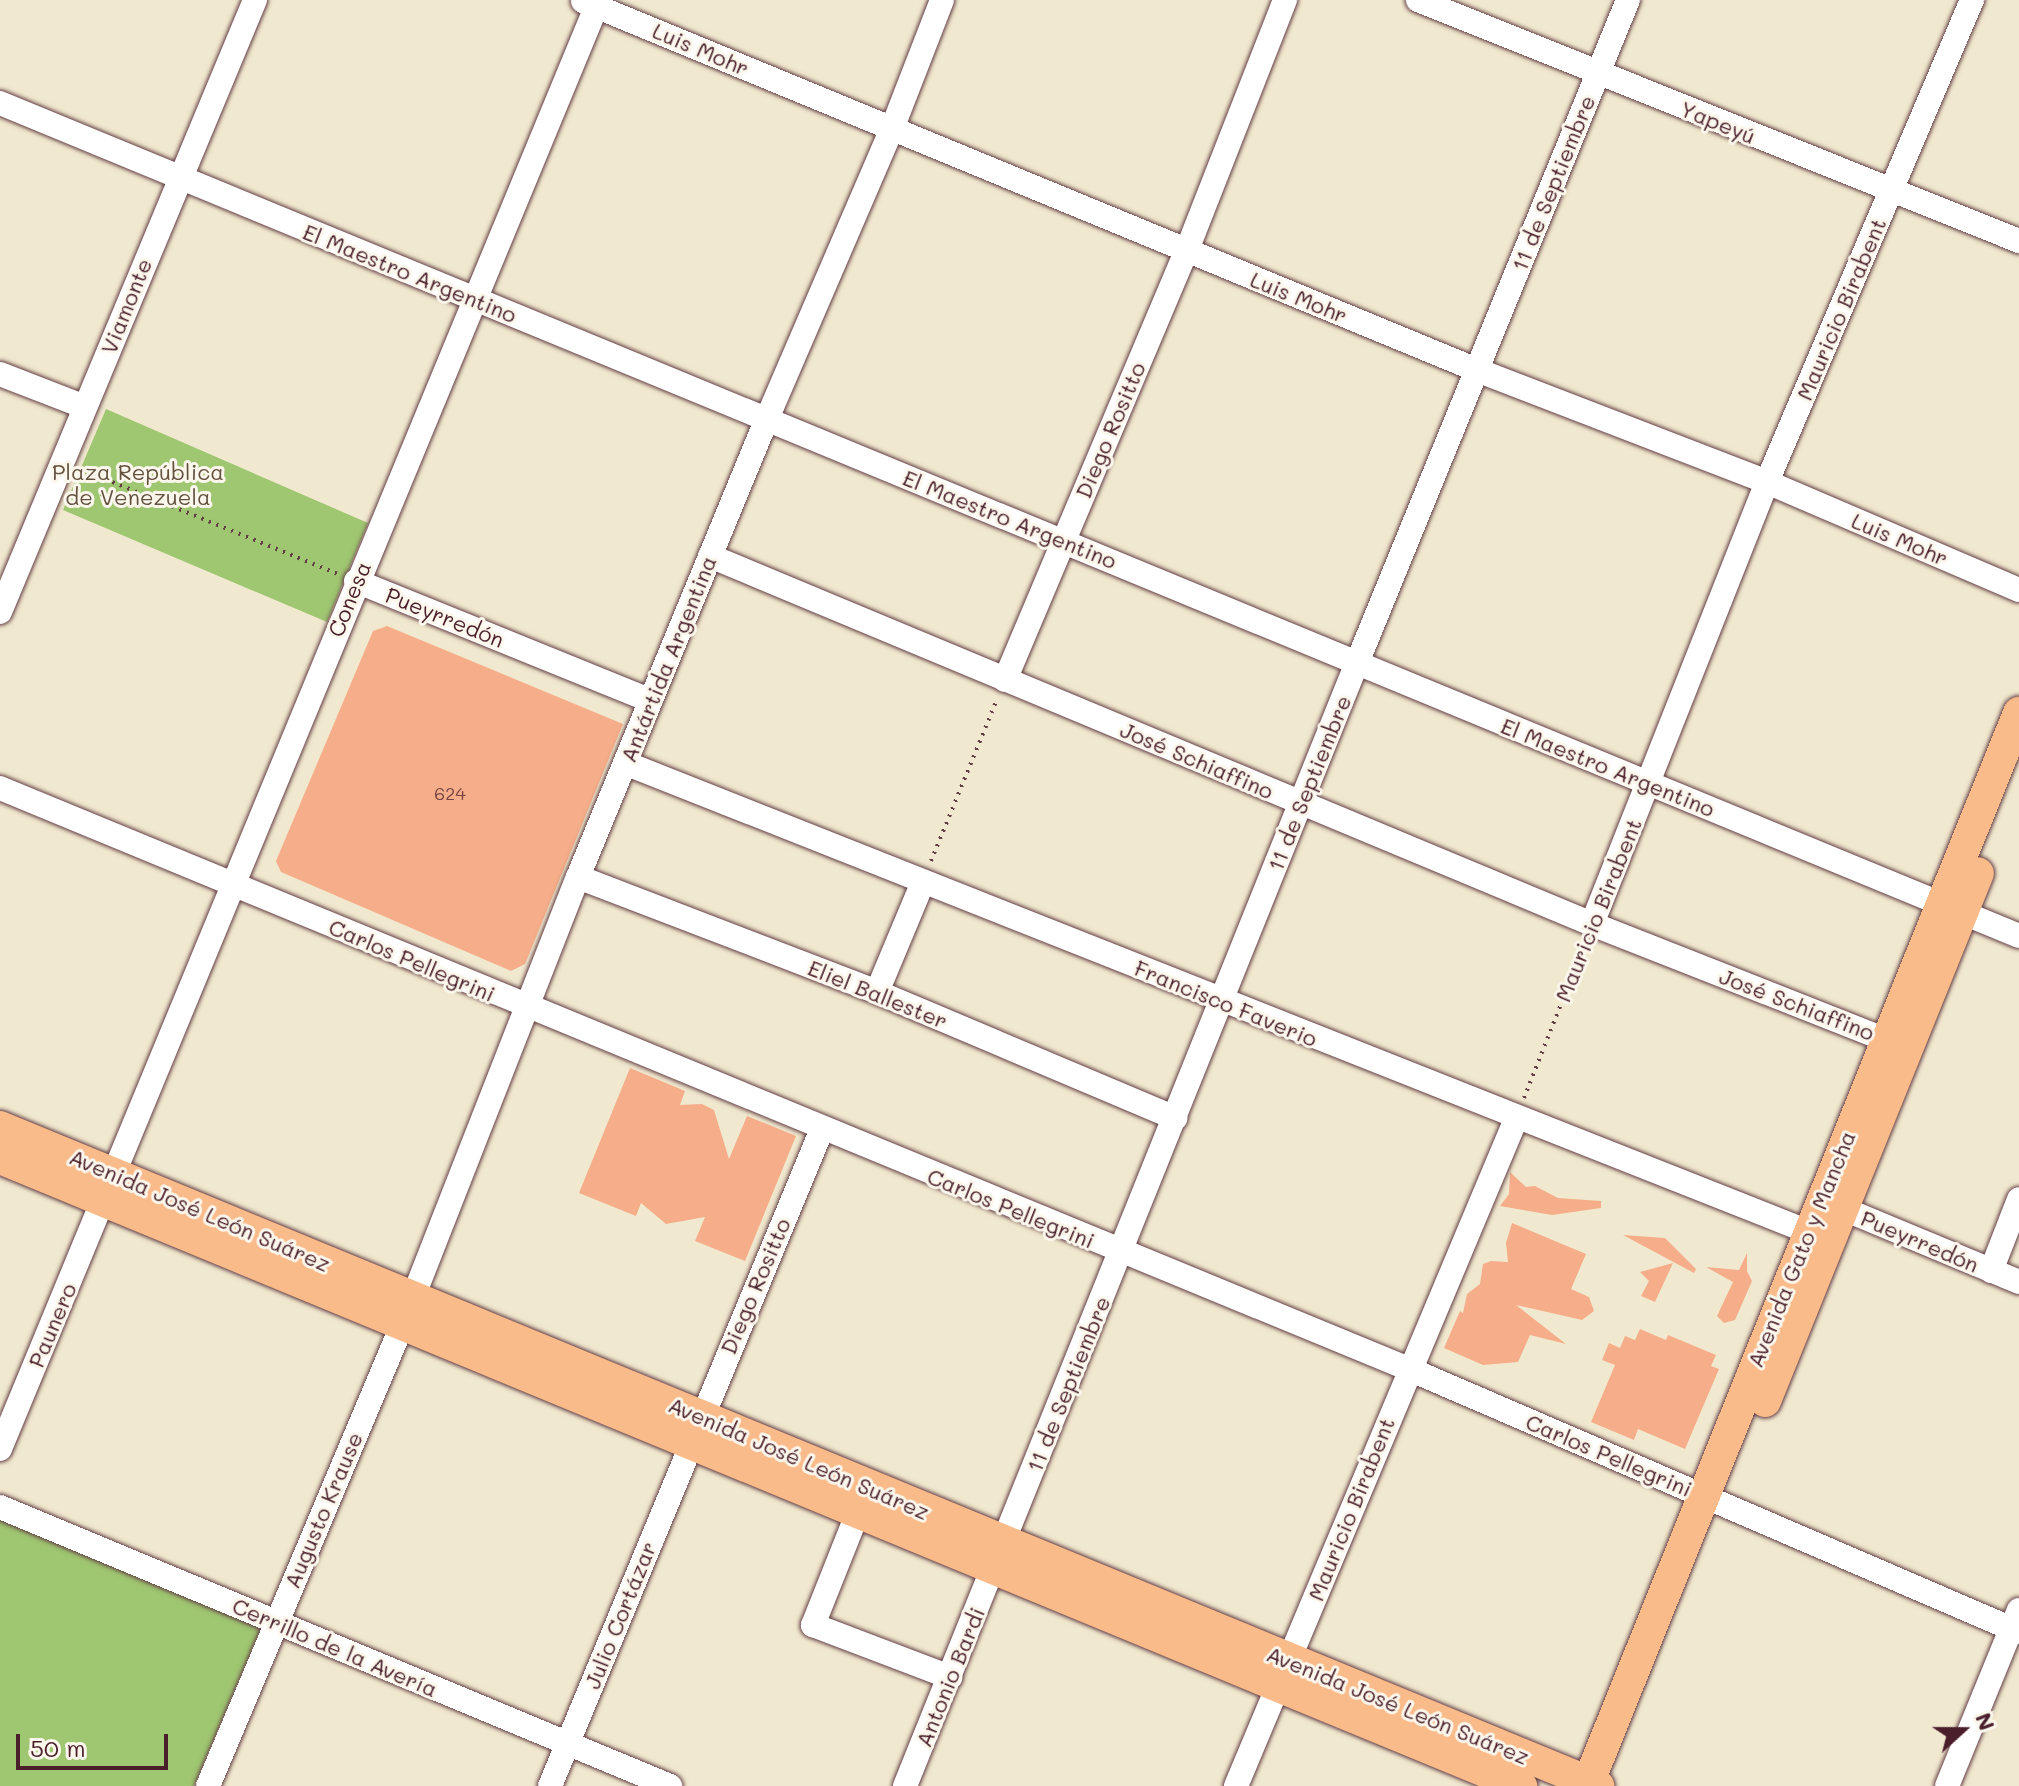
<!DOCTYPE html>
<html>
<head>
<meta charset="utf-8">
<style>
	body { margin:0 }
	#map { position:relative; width:2019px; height:1786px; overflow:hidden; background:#f1e9cf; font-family:Mali,sans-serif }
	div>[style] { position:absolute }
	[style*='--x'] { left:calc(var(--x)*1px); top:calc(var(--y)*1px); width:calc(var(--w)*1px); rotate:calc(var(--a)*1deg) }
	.green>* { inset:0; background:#9fc671 }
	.building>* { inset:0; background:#f5ae89 }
	.path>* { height:4px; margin-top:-2px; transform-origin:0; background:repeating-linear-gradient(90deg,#633d44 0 2px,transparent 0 8px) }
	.roads { filter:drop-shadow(0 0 2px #633d44) drop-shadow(0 0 2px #633d44) }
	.minor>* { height:24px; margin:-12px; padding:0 12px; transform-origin:12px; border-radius:12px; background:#fff }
	.major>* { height:32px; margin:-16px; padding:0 16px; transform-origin:16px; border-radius:16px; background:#fabb8b }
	span { translate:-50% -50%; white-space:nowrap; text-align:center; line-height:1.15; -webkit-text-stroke:6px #fbf7ec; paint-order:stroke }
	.number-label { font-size:18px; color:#754342 }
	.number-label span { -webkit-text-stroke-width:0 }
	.street-label { font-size:22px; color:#4a1f2b }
	.park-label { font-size:22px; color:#645140 }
	.north { position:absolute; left:1923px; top:1690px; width:80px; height:80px; -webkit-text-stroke:6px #fbf7ec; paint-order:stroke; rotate:69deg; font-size:22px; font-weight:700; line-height:32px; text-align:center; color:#4a1f2b }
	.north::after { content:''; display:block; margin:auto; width:28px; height:36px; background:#4a1f2b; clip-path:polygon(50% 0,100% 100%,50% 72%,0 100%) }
	.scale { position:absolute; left:16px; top:1734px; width:152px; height:36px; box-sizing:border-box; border:4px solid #4a1f2b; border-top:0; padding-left:10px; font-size:24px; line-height:28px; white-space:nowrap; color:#4a1f2b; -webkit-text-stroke:6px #fbf7ec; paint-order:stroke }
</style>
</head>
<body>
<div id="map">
	<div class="green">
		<div style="clip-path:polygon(106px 409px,368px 523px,327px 622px,63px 510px)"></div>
		<div style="clip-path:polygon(0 1516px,262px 1626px,194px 1786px,0 1786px)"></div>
	</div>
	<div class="building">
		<div style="clip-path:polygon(387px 626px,623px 724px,525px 964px,511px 971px,281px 872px,276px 861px,373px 631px)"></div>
		<div style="clip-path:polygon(630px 1068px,685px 1091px,680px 1105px,702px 1104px,714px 1110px,729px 1159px,747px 1116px,796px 1136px,745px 1261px,695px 1241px,705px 1217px,666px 1224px,641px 1203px,636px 1216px,579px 1193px)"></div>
		<div style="clip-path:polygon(1510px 1172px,1526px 1187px,1535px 1186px,1558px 1198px,1601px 1201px,1601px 1208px,1552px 1215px,1500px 1206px,1509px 1194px)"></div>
		<div style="clip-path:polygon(1512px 1223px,1586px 1254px,1571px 1289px,1589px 1297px,1594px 1311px,1582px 1320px,1516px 1305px,1566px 1344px,1530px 1335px,1518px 1362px,1483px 1365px,1444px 1348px,1460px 1311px,1463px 1313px,1467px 1294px,1480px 1284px,1483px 1264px,1491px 1261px,1508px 1262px,1506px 1243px)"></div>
		<div style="clip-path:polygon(1623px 1235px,1665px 1238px,1696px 1269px,1694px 1273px)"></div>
		<div style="clip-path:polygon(1747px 1253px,1747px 1271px,1752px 1281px,1735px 1320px,1724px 1323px,1717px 1316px,1733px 1282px,1706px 1267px,1739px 1270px)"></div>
		<div style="clip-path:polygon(1673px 1263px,1655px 1302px,1641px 1296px,1649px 1281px,1640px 1272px)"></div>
		<div style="clip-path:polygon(1640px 1329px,1666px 1340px,1668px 1335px,1716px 1355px,1711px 1366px,1719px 1369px,1685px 1449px,1638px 1429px,1634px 1440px,1591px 1422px,1615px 1365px,1602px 1360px,1609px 1343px,1620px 1348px,1625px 1336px,1635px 1340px)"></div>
	</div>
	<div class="path">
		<div style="--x:83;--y:470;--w:275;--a:22.2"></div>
		<div style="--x:931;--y:861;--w:175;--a:-67.8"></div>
		<div style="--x:1524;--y:1098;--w:167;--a:-68.5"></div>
	</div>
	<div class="roads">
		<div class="minor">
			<div style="--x:1418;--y:0;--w:648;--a:21.85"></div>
			<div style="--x:583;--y:1;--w:967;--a:22.43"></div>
			<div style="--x:1477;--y:370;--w:311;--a:21.1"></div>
			<div style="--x:1767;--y:482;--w:274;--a:23.2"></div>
			<div style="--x:0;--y:103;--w:2184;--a:22.42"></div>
			<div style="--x:0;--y:374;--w:91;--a:21.2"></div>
			<div style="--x:710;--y:556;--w:956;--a:22.65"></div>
			<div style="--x:1592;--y:924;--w:333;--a:21.5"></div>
			<div style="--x:356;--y:581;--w:318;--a:22.1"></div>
			<div style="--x:0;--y:612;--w:663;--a:-67.38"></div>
			<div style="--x:1005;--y:680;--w:467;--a:-67.1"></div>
			<div style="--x:1187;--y:250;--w:269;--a:-68.6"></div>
			<div style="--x:625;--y:763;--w:1290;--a:21.61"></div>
			<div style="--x:0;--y:788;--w:1524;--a:22.41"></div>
			<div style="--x:1409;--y:1369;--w:664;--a:23.32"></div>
			<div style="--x:578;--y:877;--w:320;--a:21"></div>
			<div style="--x:877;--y:992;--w:324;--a:22.9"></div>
			<div style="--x:1592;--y:924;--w:475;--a:-68.4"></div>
			<div style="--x:1767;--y:482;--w:524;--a:-66.96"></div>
			<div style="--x:877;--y:992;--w:119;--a:-67.3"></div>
			<div style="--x:1827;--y:1202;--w:208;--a:22.6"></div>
			<div style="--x:1991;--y:1271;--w:77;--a:-68.7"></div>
			<div style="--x:0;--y:1449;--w:1568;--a:-67.54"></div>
			<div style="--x:0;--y:1507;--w:726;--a:22.61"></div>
			<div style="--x:858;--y:1512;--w:122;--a:111.7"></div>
			<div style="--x:813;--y:1625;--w:147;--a:20.8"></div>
			<div style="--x:208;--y:1786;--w:502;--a:-67.16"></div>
			<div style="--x:403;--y:1323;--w:479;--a:-68.6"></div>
			<div style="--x:578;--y:877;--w:493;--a:-67.6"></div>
			<div style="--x:766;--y:421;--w:318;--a:-66.7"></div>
			<div style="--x:892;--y:129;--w:138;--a:-68.8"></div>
			<div style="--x:550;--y:1786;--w:711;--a:-67.51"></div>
			<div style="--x:905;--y:1786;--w:1211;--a:-68.08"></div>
			<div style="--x:1357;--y:663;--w:716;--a:-67.77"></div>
			<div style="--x:1236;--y:1786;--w:723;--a:-67.23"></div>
			<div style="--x:1947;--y:1786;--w:190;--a:-67.8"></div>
		</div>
		<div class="major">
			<div style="--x:0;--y:1127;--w:1729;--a:22.41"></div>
			<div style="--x:0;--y:1158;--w:1646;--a:22.44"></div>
			<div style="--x:1765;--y:1401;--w:569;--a:-68.03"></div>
			<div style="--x:1587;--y:1786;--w:1157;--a:-68.07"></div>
		</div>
	</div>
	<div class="number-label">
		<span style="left:450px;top:793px">624</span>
	</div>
	<div class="street-label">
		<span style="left:701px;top:49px;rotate:23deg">Luis Mohr</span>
		<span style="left:1718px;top:122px;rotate:22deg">Yapeyú</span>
		<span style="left:1553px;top:183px;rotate:-68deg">11 de Septiembre</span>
		<span style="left:410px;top:273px;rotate:22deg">El Maestro Argentino</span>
		<span style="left:1299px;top:297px;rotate:22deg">Luis Mohr</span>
		<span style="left:126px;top:306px;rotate:-68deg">Viamonte</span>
		<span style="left:1841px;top:309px;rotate:-67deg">Mauricio Birabent</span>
		<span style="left:1110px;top:430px;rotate:-67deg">Diego Rositto</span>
		<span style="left:1010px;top:519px;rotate:22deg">El Maestro Argentino</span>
		<span style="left:1900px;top:539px;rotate:23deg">Luis Mohr</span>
		<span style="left:349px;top:599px;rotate:-68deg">Conesa</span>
		<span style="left:445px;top:617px;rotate:22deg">Pueyrredón</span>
		<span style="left:668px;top:659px;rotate:-68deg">Antártida Argentina</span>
		<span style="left:1197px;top:760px;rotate:23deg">José Schiaffino</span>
		<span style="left:1608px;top:767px;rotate:22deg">El Maestro Argentino</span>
		<span style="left:1309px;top:783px;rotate:-68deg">11 de Septiembre</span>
		<span style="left:1598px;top:910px;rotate:-68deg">Mauricio Birabent</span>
		<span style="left:412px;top:960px;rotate:23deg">Carlos Pellegrini</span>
		<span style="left:878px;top:994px;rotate:22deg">Eliel Ballester</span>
		<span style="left:1226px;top:1003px;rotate:22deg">Francisco Faverio</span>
		<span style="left:1797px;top:1004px;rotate:21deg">José Schiaffino</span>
		<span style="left:1011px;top:1208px;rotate:22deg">Carlos Pellegrini</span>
		<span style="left:200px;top:1210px;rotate:23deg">Avenida José León Suárez</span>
		<span style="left:1920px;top:1241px;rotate:23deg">Pueyrredón</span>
		<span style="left:1801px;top:1249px;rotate:-68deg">Avenida Gato y Mancha</span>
		<span style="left:755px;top:1286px;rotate:-67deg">Diego Rositto</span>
		<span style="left:52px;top:1325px;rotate:-67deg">Paunero</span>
		<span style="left:1068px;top:1384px;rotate:-68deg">11 de Septiembre</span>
		<span style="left:1609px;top:1455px;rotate:23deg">Carlos Pellegrini</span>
		<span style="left:799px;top:1458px;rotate:23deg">Avenida José León Suárez</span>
		<span style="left:1351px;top:1509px;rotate:-68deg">Mauricio Birabent</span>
		<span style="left:323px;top:1510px;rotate:-67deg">Augusto Krause</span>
		<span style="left:620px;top:1615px;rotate:-68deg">Julio Cortázar</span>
		<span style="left:335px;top:1647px;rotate:23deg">Cerrillo de la Avería</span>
		<span style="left:950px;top:1677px;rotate:-68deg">Antonio Bardi</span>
		<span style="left:1398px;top:1705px;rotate:22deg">Avenida José León Suárez</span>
	</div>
	<div class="park-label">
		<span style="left:138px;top:484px">Plaza República<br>de Venezuela</span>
	</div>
	<div class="north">N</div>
	<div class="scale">50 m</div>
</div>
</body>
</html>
